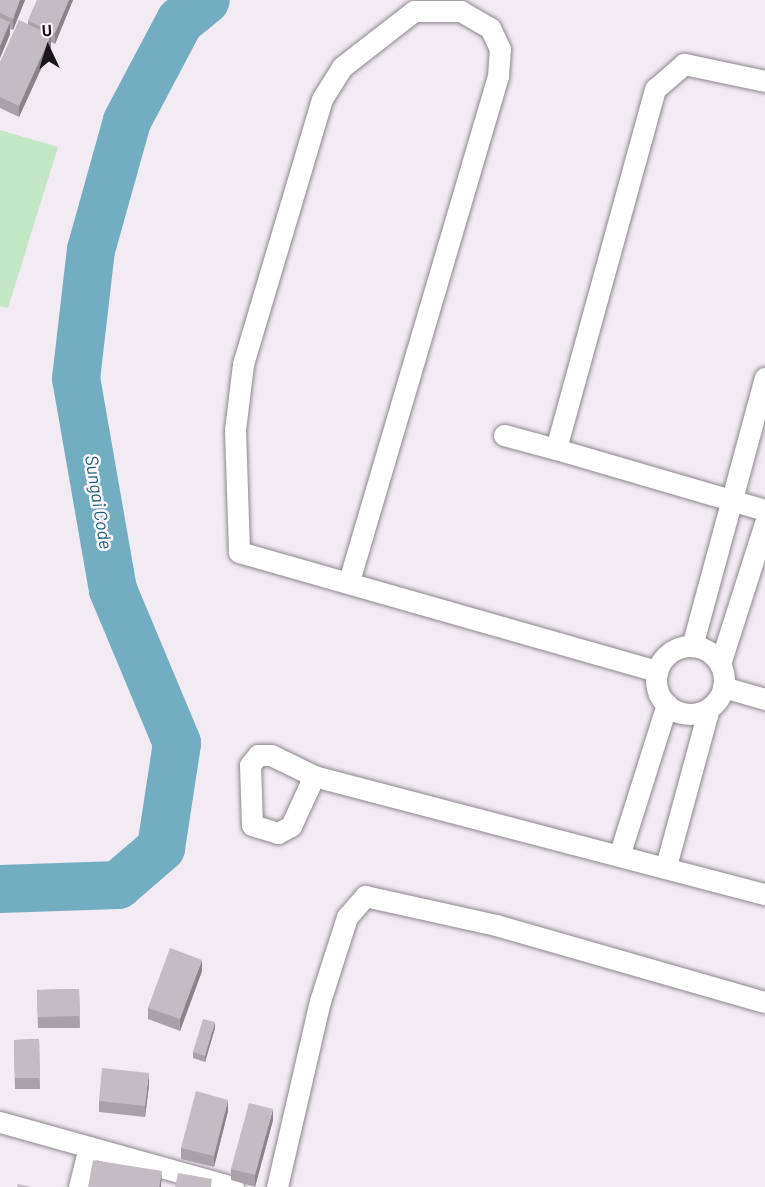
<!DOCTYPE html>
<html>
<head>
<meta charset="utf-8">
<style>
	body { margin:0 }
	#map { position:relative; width:765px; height:1187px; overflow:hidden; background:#f2ebf3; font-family:Barlow,sans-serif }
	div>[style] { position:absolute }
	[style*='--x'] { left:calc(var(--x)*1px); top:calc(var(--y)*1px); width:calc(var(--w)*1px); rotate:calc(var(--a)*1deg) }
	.green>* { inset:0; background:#c3e7c4 }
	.river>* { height:48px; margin:-24px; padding:0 24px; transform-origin:24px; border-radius:24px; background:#73adc2 }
	.roads { filter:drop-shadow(0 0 2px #8d878e) drop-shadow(0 0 2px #8d878e) }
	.minor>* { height:21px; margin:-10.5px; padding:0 10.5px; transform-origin:10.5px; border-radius:10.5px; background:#fff }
	.minor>.ring { margin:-10.5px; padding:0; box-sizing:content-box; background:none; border:21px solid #fff; border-radius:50% }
	.wall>* { inset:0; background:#a8a2a8 }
	.shaded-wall>* { inset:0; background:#888488 }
	.building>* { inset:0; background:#c3bcc3 }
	span { translate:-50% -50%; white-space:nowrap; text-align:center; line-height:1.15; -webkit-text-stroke:5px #fff9ff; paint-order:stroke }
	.water-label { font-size:18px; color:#166178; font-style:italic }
	.north { position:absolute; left:18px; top:18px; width:60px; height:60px; -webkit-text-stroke:4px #fff9ff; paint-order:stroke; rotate:356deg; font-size:16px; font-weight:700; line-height:24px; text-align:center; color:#181618 }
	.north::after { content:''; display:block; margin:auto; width:21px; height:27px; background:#181618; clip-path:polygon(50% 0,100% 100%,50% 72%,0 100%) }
</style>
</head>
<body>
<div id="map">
	<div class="green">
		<div style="clip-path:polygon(0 130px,58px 147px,8px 308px,0 306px)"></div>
	</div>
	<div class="river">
		<div style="--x:0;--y:889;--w:118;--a:-1.9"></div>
		<div style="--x:118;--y:885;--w:57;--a:-40.7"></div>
		<div style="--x:161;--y:848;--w:106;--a:-81.3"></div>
		<div style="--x:177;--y:743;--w:166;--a:-112.7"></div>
		<div style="--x:113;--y:590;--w:214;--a:-99.9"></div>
		<div style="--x:76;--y:379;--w:130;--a:-83.4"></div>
		<div style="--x:91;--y:250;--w:134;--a:-74.4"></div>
		<div style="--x:127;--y:121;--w:113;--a:-62.1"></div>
		<div style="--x:180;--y:21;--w:33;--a:-39"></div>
	</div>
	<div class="roads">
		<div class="minor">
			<div style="--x:765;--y:81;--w:83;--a:-168.1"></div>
			<div style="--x:684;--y:64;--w:38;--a:139"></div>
			<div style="--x:655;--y:89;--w:373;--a:105.4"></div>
			<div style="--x:556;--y:449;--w:218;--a:16.3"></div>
			<div style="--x:504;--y:435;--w:54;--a:15.1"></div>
			<div style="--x:349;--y:581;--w:527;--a:-73.56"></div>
			<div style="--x:498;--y:76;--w:27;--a:-86"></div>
			<div style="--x:500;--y:49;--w:23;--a:-115"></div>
			<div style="--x:490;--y:28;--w:34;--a:-150"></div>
			<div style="--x:461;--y:11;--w:47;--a:180"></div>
			<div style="--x:414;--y:11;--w:91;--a:142.1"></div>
			<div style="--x:342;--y:67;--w:38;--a:122"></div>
			<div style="--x:322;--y:99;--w:277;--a:106.6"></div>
			<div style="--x:243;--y:364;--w:66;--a:96.9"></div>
			<div style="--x:235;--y:430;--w:122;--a:88.1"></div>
			<div style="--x:239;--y:552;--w:435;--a:15.9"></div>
			<div style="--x:692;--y:646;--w:278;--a:-74.8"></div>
			<div class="ring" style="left:656px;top:646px;width:47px;height:47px"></div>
			<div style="--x:720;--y:664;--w:148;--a:-72.3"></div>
			<div style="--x:723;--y:687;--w:44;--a:15.9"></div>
			<div style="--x:314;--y:776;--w:55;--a:114.7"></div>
			<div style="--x:291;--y:826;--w:15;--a:152"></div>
			<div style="--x:278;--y:833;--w:27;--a:-163"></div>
			<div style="--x:252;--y:825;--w:60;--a:-91.9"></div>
			<div style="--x:250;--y:765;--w:13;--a:-51"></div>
			<div style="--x:258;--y:755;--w:13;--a:0"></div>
			<div style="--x:271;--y:755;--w:48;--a:26"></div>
			<div style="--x:314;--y:776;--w:466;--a:14.7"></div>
			<div style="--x:620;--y:853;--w:156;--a:-72.5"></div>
			<div style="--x:666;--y:866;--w:161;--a:-74.8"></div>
			<div style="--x:0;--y:1122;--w:242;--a:15.6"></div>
			<div style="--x:79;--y:1187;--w:41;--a:-76"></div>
			<div style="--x:277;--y:1187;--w:191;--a:-77"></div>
			<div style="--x:320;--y:1001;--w:88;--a:-72.2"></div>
			<div style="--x:347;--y:917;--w:28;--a:-49"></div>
			<div style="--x:365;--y:896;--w:134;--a:12.5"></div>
			<div style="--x:496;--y:925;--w:280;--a:16"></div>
		</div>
	</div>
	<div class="wall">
		<div style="clip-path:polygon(0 0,25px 0,13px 30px,10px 29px,10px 34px,0 58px)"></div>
		<div style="clip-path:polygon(37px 0,73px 0,55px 44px,51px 42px,51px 47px,19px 117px,0 108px,0 62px,28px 25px,28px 21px)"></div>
		<div style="clip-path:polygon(202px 971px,180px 1031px,148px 1019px,148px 1008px)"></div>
		<div style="clip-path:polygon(79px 989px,80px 1028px,38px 1028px,37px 990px)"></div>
		<div style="clip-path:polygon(215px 1028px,205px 1062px,193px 1058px,193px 1052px)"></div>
		<div style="clip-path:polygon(39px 1039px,40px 1089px,15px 1089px,14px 1040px)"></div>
		<div style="clip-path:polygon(149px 1085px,145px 1117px,99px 1112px,99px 1101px)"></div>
		<div style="clip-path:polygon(228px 1111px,214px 1167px,181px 1159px,181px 1148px)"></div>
		<div style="clip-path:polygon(273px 1120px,255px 1187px,231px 1180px,231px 1169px)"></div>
	</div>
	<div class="shaded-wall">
		<div style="clip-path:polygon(20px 0,25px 0,13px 30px,13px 19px)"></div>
		<div style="clip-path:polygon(69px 0,73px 0,55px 44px,55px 33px)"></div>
		<div style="clip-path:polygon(10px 22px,10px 34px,0 58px,0 46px)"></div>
		<div style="clip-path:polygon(51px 35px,51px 47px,19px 117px,19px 106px)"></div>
		<div style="clip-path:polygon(202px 960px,202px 971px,180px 1031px,180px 1019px)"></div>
		<div style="clip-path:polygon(215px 1022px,215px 1028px,205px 1062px,205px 1056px)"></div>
		<div style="clip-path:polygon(149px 1073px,149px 1085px,145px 1117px,145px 1106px)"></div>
		<div style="clip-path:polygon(228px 1100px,228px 1111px,214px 1167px,214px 1156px)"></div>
		<div style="clip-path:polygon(273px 1109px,273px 1120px,255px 1187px,255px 1175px)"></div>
		<div style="clip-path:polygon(162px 1171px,161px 1187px,159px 1187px)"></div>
	</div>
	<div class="building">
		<div style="clip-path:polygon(0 0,20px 0,13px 19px,0 13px)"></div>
		<div style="clip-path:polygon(37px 0,69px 0,55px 33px,28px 21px)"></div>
		<div style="clip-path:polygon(0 18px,10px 22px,0 46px)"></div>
		<div style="clip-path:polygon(19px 20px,51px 35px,19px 106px,0 97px,0 62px)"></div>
		<div style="clip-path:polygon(170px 948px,202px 960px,180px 1019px,148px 1008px)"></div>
		<div style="clip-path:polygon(79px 989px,80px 1016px,38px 1017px,37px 990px)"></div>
		<div style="clip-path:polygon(203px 1019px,215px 1022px,205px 1056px,193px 1052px)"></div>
		<div style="clip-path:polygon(39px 1039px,40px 1078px,15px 1078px,14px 1040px)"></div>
		<div style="clip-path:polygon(102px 1068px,149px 1073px,145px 1106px,99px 1101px)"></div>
		<div style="clip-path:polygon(196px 1091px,228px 1100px,214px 1156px,181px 1148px)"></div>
		<div style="clip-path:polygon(249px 1103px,273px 1109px,255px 1175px,231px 1169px)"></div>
		<div style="clip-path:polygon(93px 1160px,162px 1171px,159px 1187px,88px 1187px)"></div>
		<div style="clip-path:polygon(178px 1173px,212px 1179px,211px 1187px,175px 1187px)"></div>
		<div style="clip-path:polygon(18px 1184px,32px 1187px,17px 1187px)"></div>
	</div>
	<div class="water-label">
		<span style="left:99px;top:502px;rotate:81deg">Sungai Code</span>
	</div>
	<div class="north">U</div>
</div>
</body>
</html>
